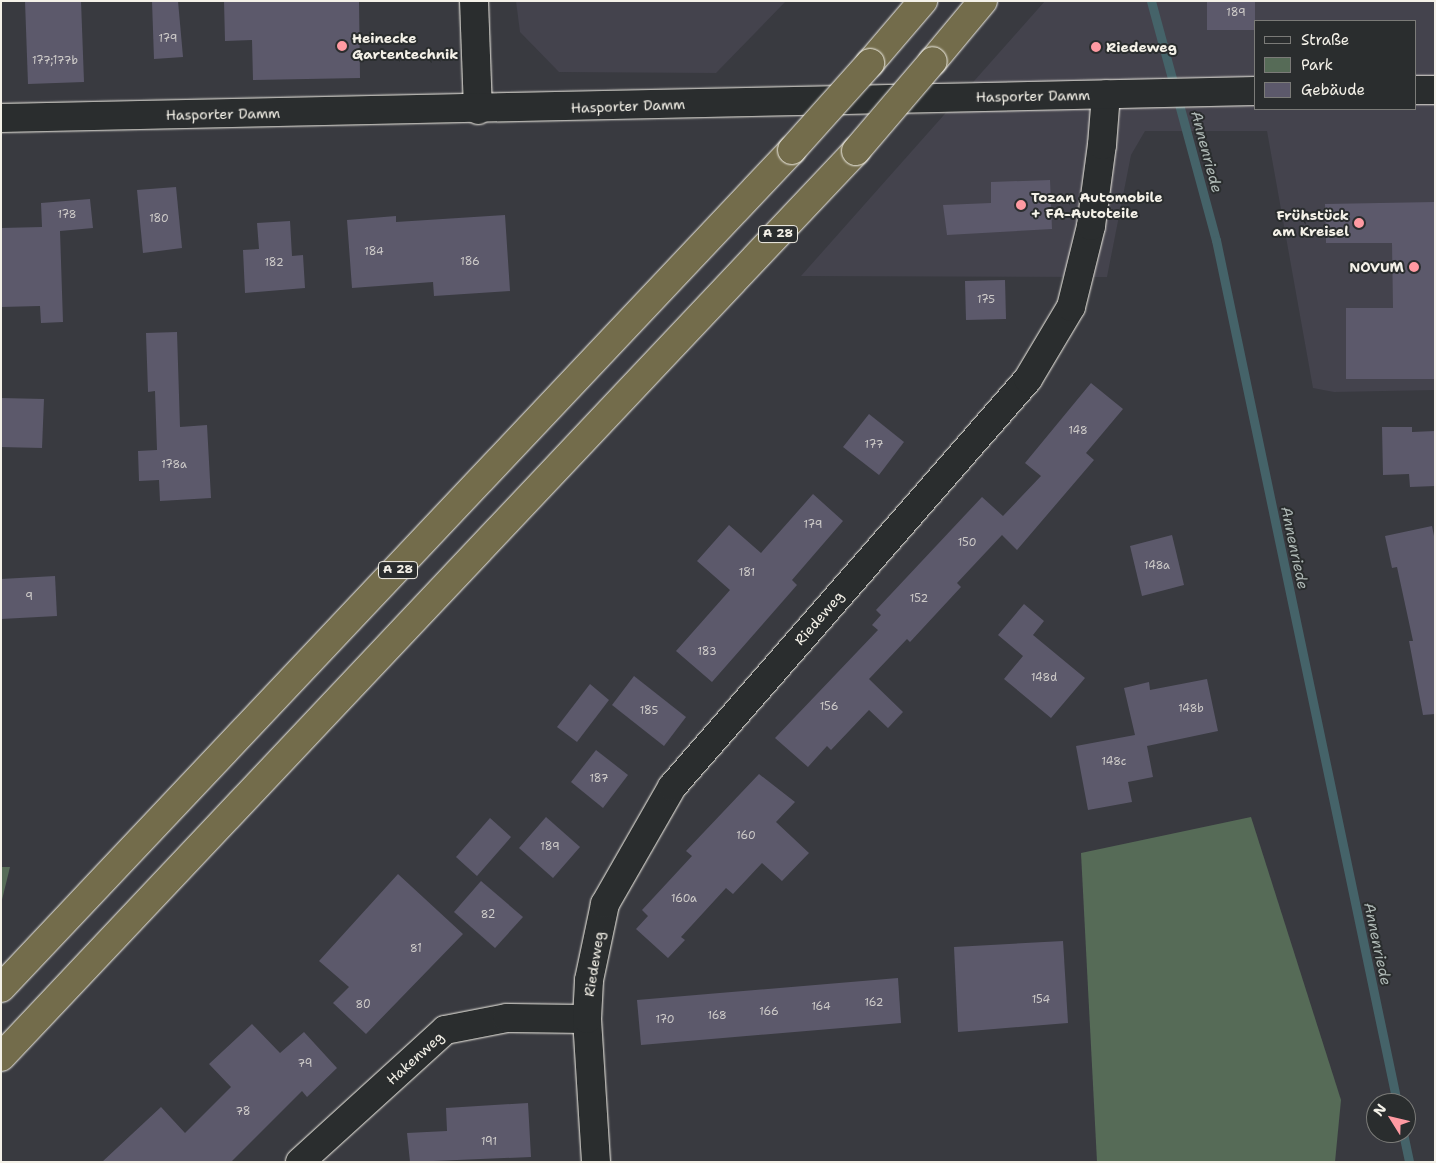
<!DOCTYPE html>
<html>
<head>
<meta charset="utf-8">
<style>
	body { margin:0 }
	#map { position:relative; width:1436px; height:1163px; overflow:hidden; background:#393a40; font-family:"Shantell Sans",sans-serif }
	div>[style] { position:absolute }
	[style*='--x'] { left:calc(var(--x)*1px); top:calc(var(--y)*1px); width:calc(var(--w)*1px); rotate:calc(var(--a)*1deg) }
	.built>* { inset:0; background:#44434d }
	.green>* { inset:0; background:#566b57 }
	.stream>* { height:9px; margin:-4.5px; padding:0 4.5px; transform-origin:4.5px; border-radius:4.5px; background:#456369 }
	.building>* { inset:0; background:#5c596b }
	.roads { filter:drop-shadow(0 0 1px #f4f1e8) drop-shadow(0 0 1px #f4f1e8) }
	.minor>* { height:28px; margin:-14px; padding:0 14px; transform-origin:14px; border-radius:14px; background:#2a2d2e }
	.secondary>* { height:28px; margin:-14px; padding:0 14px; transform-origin:14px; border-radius:14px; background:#2a2d2e }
	.motorway>* { height:28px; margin:-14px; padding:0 14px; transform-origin:14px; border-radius:14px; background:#736c4b }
	.bridges { filter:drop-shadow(0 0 1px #f4f1e8) drop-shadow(0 0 1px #f4f1e8) }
	.motorway-bridge>* { height:28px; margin:-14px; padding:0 14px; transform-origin:14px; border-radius:14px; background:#736c4b }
	.dots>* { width:14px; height:14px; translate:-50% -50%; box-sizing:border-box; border:2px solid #2a2d2e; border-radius:50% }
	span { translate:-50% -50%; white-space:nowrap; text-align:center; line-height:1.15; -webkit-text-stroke:4px #2a2d2e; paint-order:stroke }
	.number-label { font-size:11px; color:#cecbc9 }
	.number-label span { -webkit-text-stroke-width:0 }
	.shield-label span { padding:1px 4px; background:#2a2d2e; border:1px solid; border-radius:4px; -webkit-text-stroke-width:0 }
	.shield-label { font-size:12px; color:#f4f1e8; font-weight:700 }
	.poi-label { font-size:14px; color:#f4f1e8; font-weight:700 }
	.left { translate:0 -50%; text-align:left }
	.right { translate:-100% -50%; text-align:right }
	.street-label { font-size:14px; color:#f4f1e8 }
	.water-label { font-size:15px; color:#aeb8b5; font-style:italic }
	.frame { position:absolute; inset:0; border:2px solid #f4f1e8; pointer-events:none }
	.legend { position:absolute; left:1254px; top:20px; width:162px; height:90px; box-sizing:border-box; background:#2a2d2e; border:1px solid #7b7b78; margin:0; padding:6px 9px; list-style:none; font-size:15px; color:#f4f1e8 }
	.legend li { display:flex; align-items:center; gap:10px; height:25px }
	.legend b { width:25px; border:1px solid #7b7b78 }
	.north { position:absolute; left:1366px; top:1093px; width:50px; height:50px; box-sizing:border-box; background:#2a2d2e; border:1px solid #7b7b78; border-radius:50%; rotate:306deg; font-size:14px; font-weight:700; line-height:20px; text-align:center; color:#f4f1e8 }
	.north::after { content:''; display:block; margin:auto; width:18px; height:22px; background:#ff9aa2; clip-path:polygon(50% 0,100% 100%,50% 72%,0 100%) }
</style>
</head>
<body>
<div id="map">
	<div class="built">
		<div style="clip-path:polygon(516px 1px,786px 1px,716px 73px,559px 72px,520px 32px)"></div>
		<div style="clip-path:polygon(evenodd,1045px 1px,1435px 1px,1435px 390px,1334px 392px,1313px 388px,1267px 131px,1145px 131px,1131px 155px,1107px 277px,801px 276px,1045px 1px,1255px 21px,1415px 21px,1415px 109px,1255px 109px,1255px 21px)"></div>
	</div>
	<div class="green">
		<div style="clip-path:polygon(1251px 817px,1341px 1100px,1335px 1162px,1097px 1162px,1081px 853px)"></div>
		<div style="clip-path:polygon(1px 867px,10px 867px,1px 904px)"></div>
	</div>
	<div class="stream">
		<div style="--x:1151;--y:1;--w:248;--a:74.8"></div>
		<div style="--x:1216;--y:240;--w:882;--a:78.15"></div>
		<div style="--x:1403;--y:1133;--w:30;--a:78"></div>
	</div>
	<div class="building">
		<div style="clip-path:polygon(25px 1px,81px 1px,84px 82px,28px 84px)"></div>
		<div style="clip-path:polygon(152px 1px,178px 1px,183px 57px,154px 59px)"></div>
		<div style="clip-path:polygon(224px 1px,359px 1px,360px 78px,253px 80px,252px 40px,225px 41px)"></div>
		<div style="clip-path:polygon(1207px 1px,1255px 1px,1255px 30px,1207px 30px)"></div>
		<div style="clip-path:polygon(1050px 180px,1052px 229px,947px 235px,943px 205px,991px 203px,991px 182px)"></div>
		<div style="clip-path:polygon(176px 187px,182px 248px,143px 253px,137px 190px)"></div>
		<div style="clip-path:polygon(90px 199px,93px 228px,60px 231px,63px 322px,41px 323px,40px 306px,1px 307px,1px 228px,42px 227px,41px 203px)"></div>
		<div style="clip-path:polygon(1435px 202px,1435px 379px,1346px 379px,1346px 308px,1393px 308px,1392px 243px,1326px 243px,1325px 204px)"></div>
		<div style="clip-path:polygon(505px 215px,510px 291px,434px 296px,433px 282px,352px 288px,347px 220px,396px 216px,396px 222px)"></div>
		<div style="clip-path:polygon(290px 221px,292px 256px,303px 255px,305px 288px,245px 293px,243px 250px,259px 249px,257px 223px)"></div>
		<div style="clip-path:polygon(1005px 280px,1006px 319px,966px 320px,965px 281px)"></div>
		<div style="clip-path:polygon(177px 332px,180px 427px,207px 425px,211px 498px,160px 501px,159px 480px,139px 481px,138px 451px,157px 450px,155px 391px,148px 392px,146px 333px)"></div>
		<div style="clip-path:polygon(1091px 383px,1123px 409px,1086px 453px,1094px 460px,1017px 550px,1002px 535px,957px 583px,961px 587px,910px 642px,907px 639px,869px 679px,903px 712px,888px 728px,869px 710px,831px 750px,827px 746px,808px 767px,775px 738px,878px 630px,872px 625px,881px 615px,876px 610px,982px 497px,1003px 516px,1041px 476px,1025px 463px)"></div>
		<div style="clip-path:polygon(1px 398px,44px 399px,42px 448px,1px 447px)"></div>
		<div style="clip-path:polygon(869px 414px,904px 442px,879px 475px,843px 447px)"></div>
		<div style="clip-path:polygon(1382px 427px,1412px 427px,1412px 432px,1435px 431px,1435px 486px,1410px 487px,1409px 474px,1383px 475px)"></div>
		<div style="clip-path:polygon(813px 494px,843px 521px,792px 580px,797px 585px,712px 682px,676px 651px,730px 590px,697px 561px,729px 525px,761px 553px)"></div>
		<div style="clip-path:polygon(1432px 526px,1435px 541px,1435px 714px,1423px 715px,1409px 641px,1413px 641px,1397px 567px,1392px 568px,1385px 536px)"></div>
		<div style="clip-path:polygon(1172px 535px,1184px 585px,1142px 596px,1130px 546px)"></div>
		<div style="clip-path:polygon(55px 576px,57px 616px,1px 619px,1px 579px)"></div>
		<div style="clip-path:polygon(1024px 604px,1044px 621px,1033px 635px,1085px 678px,1051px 718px,1004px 679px,1023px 656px,998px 635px)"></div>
		<div style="clip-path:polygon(634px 676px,686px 717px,664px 746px,612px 705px)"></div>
		<div style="clip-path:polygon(1207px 679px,1218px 731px,1147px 746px,1153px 777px,1128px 782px,1132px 802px,1088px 810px,1076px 746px,1135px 735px,1124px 688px,1149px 682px,1150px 690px)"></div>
		<div style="clip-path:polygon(590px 684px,609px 700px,577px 742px,557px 727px)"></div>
		<div style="clip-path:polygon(596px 750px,628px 775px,603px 808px,571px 782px)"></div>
		<div style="clip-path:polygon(759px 774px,795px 802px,776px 822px,809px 853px,782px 881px,762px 863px,733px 894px,726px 888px,681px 937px,685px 940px,668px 958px,636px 929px,648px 916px,642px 910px,692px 856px,686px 851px)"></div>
		<div style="clip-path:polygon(546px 817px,580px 847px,553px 878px,519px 848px)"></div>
		<div style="clip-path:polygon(490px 818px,511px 837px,477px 876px,456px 857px)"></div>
		<div style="clip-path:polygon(398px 874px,463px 934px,366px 1034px,333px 1003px,349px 987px,319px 961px)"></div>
		<div style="clip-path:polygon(481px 881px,523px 917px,495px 948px,454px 912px)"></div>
		<div style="clip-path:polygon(1063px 941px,1068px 1023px,958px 1032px,954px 947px)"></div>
		<div style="clip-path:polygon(898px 978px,901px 1023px,641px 1045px,637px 1000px)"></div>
		<div style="clip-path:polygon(252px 1024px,280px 1053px,304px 1032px,337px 1068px,307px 1097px,302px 1091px,231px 1162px,102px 1162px,161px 1107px,185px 1133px,231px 1087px,209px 1064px)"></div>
		<div style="clip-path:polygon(528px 1103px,531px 1157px,410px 1162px,407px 1133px,447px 1131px,446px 1108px)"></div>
	</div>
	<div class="roads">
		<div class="minor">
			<div style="--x:300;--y:1162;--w:196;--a:-42.3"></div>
			<div style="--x:445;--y:1030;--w:63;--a:-11"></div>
			<div style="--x:507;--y:1018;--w:80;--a:0.7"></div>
			<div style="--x:596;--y:1162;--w:143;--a:-93.6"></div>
			<div style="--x:587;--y:1019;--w:39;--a:-87"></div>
			<div style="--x:589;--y:980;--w:78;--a:-78.1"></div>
			<div style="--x:605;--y:904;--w:135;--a:-60.2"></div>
			<div style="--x:672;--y:787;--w:541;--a:-48.89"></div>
			<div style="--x:1028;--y:379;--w:84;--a:-59.2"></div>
			<div style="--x:1071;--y:307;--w:83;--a:-76.1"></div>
			<div style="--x:1091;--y:226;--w:82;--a:-82.3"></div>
			<div style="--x:1102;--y:145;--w:51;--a:-85.5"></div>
		</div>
		<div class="secondary">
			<div style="--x:474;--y:1;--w:109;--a:87.9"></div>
			<div style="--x:1415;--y:90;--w:20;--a:0"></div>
			<div style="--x:1;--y:118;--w:1254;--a:-1.23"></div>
		</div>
		<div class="motorway">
			<div style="--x:933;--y:61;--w:78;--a:-50.2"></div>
			<div style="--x:870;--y:63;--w:82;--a:-49.5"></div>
			<div style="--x:1;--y:988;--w:1152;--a:-46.65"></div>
			<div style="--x:1;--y:1057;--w:1246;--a:-46.66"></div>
		</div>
	</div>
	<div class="bridges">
		<div class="motorway-bridge">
			<div style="--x:792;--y:150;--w:117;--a:-48.1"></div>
			<div style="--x:856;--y:151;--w:118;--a:-49.5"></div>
		</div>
	</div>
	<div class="dots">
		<div style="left:342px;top:46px;background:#ff9aa2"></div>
		<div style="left:1096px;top:47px;background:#ff9aa2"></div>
		<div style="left:1021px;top:205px;background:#ff9aa2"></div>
		<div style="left:1359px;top:223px;background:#ff9aa2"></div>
		<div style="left:1414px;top:267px;background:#ff9aa2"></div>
	</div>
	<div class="number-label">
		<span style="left:1236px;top:13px">189</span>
		<span style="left:168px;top:39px">179</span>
		<span style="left:55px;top:61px">177;177b</span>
		<span style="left:67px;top:215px">178</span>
		<span style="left:159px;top:219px">180</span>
		<span style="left:374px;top:252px">184</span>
		<span style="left:470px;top:262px">186</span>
		<span style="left:274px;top:263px">182</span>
		<span style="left:986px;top:300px">175</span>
		<span style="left:1078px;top:431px">148</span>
		<span style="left:874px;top:445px">177</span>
		<span style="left:174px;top:465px">178a</span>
		<span style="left:813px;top:525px">179</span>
		<span style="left:967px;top:543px">150</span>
		<span style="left:1157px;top:566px">148a</span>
		<span style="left:747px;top:573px">181</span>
		<span style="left:29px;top:597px">9</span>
		<span style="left:919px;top:599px">152</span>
		<span style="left:707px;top:652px">183</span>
		<span style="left:1044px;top:678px">148d</span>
		<span style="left:829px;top:707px">156</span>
		<span style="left:1191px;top:709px">148b</span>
		<span style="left:649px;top:711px">185</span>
		<span style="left:1114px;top:762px">148c</span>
		<span style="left:599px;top:779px">187</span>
		<span style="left:746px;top:836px">160</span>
		<span style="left:550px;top:847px">189</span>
		<span style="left:684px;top:899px">160a</span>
		<span style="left:488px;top:915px">82</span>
		<span style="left:416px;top:949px">81</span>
		<span style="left:1041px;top:1000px">154</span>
		<span style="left:874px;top:1003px">162</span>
		<span style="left:363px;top:1005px">80</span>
		<span style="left:821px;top:1007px">164</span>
		<span style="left:769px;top:1012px">166</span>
		<span style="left:717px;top:1016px">168</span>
		<span style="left:665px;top:1020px">170</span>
		<span style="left:305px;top:1064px">79</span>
		<span style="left:243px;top:1112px">78</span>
		<span style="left:489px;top:1142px">191</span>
	</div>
	<div class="shield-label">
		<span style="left:778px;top:234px">A 28</span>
		<span style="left:398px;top:570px">A 28</span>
	</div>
	<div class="poi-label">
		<span class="left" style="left:352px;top:46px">Heinecke<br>Gartentechnik</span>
		<span class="left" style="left:1106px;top:47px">Riedeweg</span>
		<span class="left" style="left:1031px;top:205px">Tozan Automobile<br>+ FA-Autoteile</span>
		<span class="right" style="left:1349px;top:223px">Frühstück<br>am Kreisel</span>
		<span class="right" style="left:1404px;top:267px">NOVUM</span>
	</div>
	<div class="street-label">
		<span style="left:1033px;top:96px;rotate:-1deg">Hasporter Damm</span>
		<span style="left:628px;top:106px;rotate:-2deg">Hasporter Damm</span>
		<span style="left:223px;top:114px;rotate:-1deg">Hasporter Damm</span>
		<span style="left:819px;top:618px;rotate:-49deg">Riedeweg</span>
		<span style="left:594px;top:964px;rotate:-81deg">Riedeweg</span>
		<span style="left:415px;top:1058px;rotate:-42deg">Hakenweg</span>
	</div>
	<div class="water-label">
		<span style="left:1206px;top:152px;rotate:75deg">Annenriede</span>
		<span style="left:1294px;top:548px;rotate:78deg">Annenriede</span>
		<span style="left:1377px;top:944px;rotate:78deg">Annenriede</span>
	</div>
	<div class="frame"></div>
	<ul class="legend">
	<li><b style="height:6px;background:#2a2d2e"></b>Straße</li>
	<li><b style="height:14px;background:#566b57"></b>Park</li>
	<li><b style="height:14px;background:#5c596b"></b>Gebäude</li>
	</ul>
	<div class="north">N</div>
</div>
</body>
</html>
